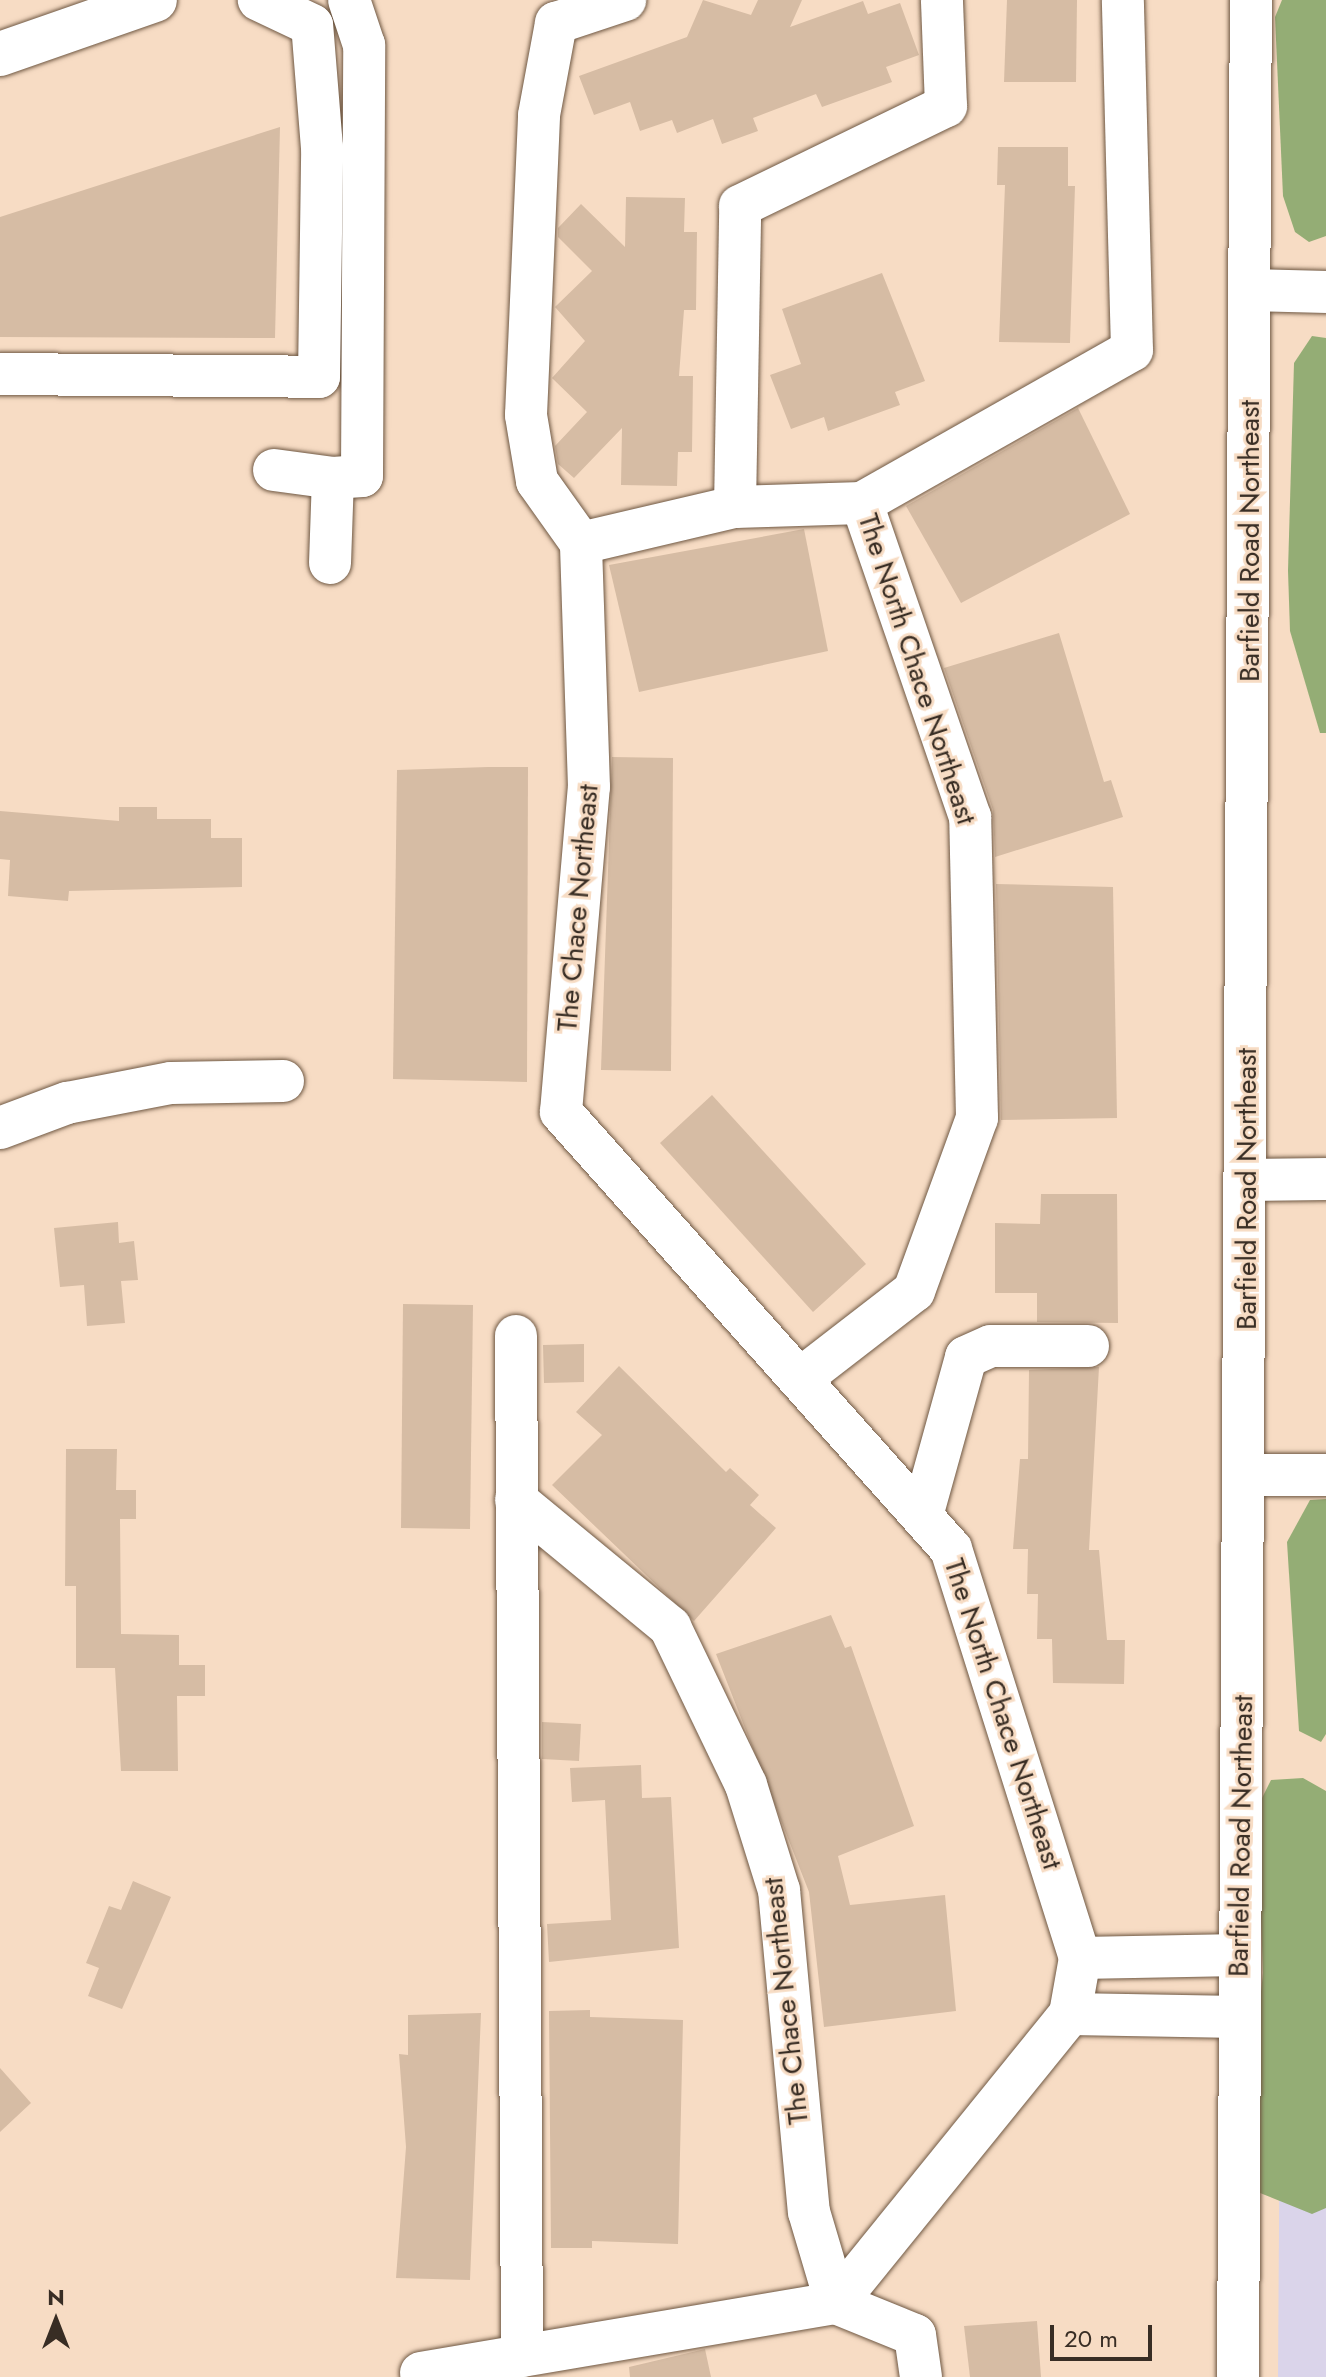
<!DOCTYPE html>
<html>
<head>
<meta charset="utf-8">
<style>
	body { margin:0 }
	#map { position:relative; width:1326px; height:2377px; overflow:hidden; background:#f7dcc4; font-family:Jost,sans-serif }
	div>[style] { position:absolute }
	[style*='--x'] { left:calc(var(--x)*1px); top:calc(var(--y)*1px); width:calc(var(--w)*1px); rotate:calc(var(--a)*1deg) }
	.commercial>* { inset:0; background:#dad4ea }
	.forest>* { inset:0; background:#94ad75 }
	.building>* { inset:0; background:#d6bca4 }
	.roads { filter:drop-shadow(0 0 2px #6f5843) drop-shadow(0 0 2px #6f5843) }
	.minor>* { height:42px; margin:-21px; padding:0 21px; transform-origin:21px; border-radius:21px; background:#fff }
	.major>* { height:44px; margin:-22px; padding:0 22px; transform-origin:22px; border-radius:22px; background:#fff }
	span { translate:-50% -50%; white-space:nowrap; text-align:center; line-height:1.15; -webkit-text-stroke:6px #f7dcc4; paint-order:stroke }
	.street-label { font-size:28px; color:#382d24 }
	.north { position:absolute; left:16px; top:2281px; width:80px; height:80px; -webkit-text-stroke:6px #f7dcc4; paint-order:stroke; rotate:0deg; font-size:22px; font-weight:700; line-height:32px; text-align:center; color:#382d24 }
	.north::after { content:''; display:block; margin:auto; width:28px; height:36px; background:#382d24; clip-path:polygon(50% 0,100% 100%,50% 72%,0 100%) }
	.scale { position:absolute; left:1050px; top:2325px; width:102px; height:36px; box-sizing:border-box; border:4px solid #382d24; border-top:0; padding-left:10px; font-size:24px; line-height:28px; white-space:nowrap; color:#382d24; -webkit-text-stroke:6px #f7dcc4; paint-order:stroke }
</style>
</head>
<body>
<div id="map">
	<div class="commercial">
		<div style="clip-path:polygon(1280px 2077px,1326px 2077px,1326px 2377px,1278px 2377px)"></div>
	</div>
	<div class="forest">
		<div style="clip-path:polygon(1282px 0,1326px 0,1326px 236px,1309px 242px,1295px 232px,1283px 196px,1275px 17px)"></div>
		<div style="clip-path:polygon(1312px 336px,1326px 338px,1326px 733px,1320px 733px,1290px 631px,1288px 571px,1294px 363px)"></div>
		<div style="clip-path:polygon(1326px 1499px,1326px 1734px,1321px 1742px,1299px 1731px,1287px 1542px,1310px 1500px)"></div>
		<div style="clip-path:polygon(1303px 1778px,1326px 1791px,1326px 2208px,1312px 2214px,1255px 2191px,1251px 2085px,1263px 1973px,1257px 1808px,1271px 1780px)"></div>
	</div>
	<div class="building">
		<div style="clip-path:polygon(703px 0,751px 15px,758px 0,802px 0,790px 27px,863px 1px,868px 14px,900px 3px,919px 55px,886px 67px,892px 82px,822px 107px,816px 94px,753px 118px,758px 131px,722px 144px,713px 119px,677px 133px,672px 120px,640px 131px,630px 102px,594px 115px,579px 76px,687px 37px)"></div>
		<div style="clip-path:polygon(1007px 0,1077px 0,1076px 82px,1004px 82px)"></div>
		<div style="clip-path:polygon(280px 127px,275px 338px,0 337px,0 217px)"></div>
		<div style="clip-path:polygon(998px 147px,1068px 147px,1068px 186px,1075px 186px,1070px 343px,999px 342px,1005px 185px,997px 185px)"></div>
		<div style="clip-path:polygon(626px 197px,685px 198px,684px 232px,697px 232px,696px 310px,684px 310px,679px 376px,693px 376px,692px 452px,678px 452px,677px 486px,621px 485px,622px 428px,574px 478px,558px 464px,555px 446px,587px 412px,552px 378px,585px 341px,555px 307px,592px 271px,558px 237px,558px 228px,581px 204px,625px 247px)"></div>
		<div style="clip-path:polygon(882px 273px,925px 381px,895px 392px,900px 405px,828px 431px,824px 417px,791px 429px,770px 375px,801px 364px,782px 309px)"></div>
		<div style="clip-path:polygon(1078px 408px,1130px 514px,961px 603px,906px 506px)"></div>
		<div style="clip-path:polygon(804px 529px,828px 651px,639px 692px,609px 565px)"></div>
		<div style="clip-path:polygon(1059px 633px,1104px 782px,1111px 780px,1123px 817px,995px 857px,993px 810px,944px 668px)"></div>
		<div style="clip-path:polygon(612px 757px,673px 758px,671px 1071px,601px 1070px)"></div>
		<div style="clip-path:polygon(488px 767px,528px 767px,527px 1082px,393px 1079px,397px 770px)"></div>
		<div style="clip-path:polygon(119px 807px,157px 807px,157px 819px,211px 819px,211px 838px,242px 838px,242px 887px,69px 891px,68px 901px,8px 896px,10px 860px,0 859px,0 811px,119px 821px)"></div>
		<div style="clip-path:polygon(996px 884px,1113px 887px,1117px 1118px,1001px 1120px)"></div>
		<div style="clip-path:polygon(712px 1095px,866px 1264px,813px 1312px,660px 1143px)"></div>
		<div style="clip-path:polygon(1041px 1194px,1117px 1194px,1118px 1323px,1037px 1322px,1037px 1293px,995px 1293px,995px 1223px,1040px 1224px)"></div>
		<div style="clip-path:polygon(118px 1222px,119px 1243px,134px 1241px,138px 1280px,121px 1281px,125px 1323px,87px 1326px,84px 1285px,60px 1287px,54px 1228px)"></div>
		<div style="clip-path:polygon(403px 1304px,473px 1305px,470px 1529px,401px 1528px)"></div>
		<div style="clip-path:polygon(584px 1344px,584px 1382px,544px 1383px,543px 1345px)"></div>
		<div style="clip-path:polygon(619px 1366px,726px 1472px,730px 1468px,759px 1495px,750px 1505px,776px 1528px,694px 1621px,552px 1485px,602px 1435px,576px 1412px)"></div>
		<div style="clip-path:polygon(1099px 1367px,1089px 1550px,1099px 1550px,1107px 1640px,1125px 1640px,1124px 1684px,1053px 1683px,1052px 1639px,1037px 1639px,1038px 1594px,1027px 1594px,1028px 1549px,1013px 1549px,1020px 1459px,1028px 1459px,1029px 1370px)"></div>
		<div style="clip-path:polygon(66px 1449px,117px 1449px,116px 1490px,136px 1490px,136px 1519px,120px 1519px,121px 1634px,179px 1635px,179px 1665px,205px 1665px,205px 1696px,177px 1696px,178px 1771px,121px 1771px,115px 1668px,76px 1668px,76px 1586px,65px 1586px)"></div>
		<div style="clip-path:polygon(831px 1615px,845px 1648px,851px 1646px,914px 1826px,838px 1856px,850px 1905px,945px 1895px,956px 2011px,824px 2027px,809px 1892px,716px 1654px)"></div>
		<div style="clip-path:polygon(542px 1722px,581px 1724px,579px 1761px,542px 1759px)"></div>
		<div style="clip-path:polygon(641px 1765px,642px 1798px,671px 1797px,679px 1948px,549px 1962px,547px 1924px,611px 1920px,605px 1800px,572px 1802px,570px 1768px)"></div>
		<div style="clip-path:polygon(133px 1881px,171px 1897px,122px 2009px,88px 1996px,99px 1968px,86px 1963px,109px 1906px,121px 1910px)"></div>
		<div style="clip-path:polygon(590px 2010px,590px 2017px,683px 2020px,678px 2244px,592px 2241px,592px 2248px,551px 2248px,549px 2011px)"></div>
		<div style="clip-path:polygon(481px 2013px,470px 2280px,396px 2278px,406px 2147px,399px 2054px,408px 2055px,408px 2015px)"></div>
		<div style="clip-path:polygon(0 2068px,31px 2103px,0 2132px)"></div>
		<div style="clip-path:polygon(1037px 2321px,1041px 2377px,970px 2377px,964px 2326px)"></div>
		<div style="clip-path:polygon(705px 2349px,711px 2377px,630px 2377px,629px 2367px)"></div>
	</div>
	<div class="roads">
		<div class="minor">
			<div style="--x:1251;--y:290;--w:75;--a:1.5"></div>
			<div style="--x:0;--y:374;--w:319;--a:0.5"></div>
			<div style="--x:319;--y:377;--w:229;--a:-89.2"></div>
			<div style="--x:322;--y:148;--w:123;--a:-94.6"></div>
			<div style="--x:312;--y:25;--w:59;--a:-154.7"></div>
			<div style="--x:274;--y:470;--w:60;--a:7.7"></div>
			<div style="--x:735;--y:507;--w:301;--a:-89"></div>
			<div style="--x:740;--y:206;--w:229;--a:-25.9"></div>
			<div style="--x:946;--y:106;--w:106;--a:-92.2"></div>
			<div style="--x:581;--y:543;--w:158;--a:-13.2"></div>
			<div style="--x:735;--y:507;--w:127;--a:-1.8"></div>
			<div style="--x:862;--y:503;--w:310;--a:-29.5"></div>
			<div style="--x:1132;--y:350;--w:350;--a:-91.5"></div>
			<div style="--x:581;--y:543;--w:76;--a:-125.4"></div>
			<div style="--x:537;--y:481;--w:67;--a:-99.5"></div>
			<div style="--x:526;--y:415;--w:300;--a:-87.5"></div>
			<div style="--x:539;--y:115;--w:94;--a:-79.5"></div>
			<div style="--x:556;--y:23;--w:73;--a:-18.4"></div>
			<div style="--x:330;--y:563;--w:85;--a:-88"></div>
			<div style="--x:333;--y:478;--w:29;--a:-4"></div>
			<div style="--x:362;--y:476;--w:431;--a:-89.7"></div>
			<div style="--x:364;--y:45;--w:47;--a:-108.4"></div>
			<div style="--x:0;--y:1128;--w:72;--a:-20.5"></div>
			<div style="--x:67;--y:1103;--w:106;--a:-10.9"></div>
			<div style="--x:171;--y:1083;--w:112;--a:-1"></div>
			<div style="--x:1247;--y:1180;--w:79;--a:-0.7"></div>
			<div style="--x:516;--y:1336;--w:1020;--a:89.66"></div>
			<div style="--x:800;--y:1379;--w:144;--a:-37.7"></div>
			<div style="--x:914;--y:1291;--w:184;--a:-70"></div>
			<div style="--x:977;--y:1118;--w:301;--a:-91.3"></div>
			<div style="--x:970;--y:817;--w:332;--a:-109"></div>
			<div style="--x:1245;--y:1475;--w:81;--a:0"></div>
			<div style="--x:516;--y:1500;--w:200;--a:39.5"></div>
			<div style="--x:670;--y:1627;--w:175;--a:64.3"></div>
			<div style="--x:746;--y:1785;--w:110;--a:72.6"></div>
			<div style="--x:779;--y:1890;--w:323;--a:84.7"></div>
			<div style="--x:809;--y:2212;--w:95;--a:73.5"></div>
			<div style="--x:836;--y:2303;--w:85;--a:22.1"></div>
			<div style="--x:915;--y:2335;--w:42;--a:81.9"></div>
			<div style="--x:922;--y:1516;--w:165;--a:-74.5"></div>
			<div style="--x:966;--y:1357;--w:27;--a:-24"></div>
			<div style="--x:991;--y:1346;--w:97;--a:0"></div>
			<div style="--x:1080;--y:1958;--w:160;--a:-1.1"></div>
			<div style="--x:1070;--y:2014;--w:169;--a:1"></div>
			<div style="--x:421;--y:2373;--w:421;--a:-9.6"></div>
			<div style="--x:836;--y:2303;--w:372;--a:-51"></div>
			<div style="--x:1070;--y:2014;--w:57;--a:-79.9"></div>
			<div style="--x:1080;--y:1958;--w:429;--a:-107.5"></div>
			<div style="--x:951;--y:1549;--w:586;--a:-131.75"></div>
			<div style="--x:561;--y:1112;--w:326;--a:-85.1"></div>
			<div style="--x:589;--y:787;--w:244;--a:-91.9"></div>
			<div style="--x:1238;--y:2377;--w:2377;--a:-89.69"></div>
		</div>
		<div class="major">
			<div style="--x:0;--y:54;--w:164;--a:-19.2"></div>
		</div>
	</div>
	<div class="street-label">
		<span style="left:1250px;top:541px;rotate:-90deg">Barfield Road Northeast</span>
		<span style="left:917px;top:669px;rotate:72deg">The North Chace Northeast</span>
		<span style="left:578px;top:908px;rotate:-85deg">The Chace Northeast</span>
		<span style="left:1247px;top:1189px;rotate:-90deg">Barfield Road Northeast</span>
		<span style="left:1003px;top:1714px;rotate:72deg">The North Chace Northeast</span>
		<span style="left:1241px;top:1836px;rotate:-89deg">Barfield Road Northeast</span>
		<span style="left:786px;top:2001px;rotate:-96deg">The Chace Northeast</span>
	</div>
	<div class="north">N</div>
	<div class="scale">20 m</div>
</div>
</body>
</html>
